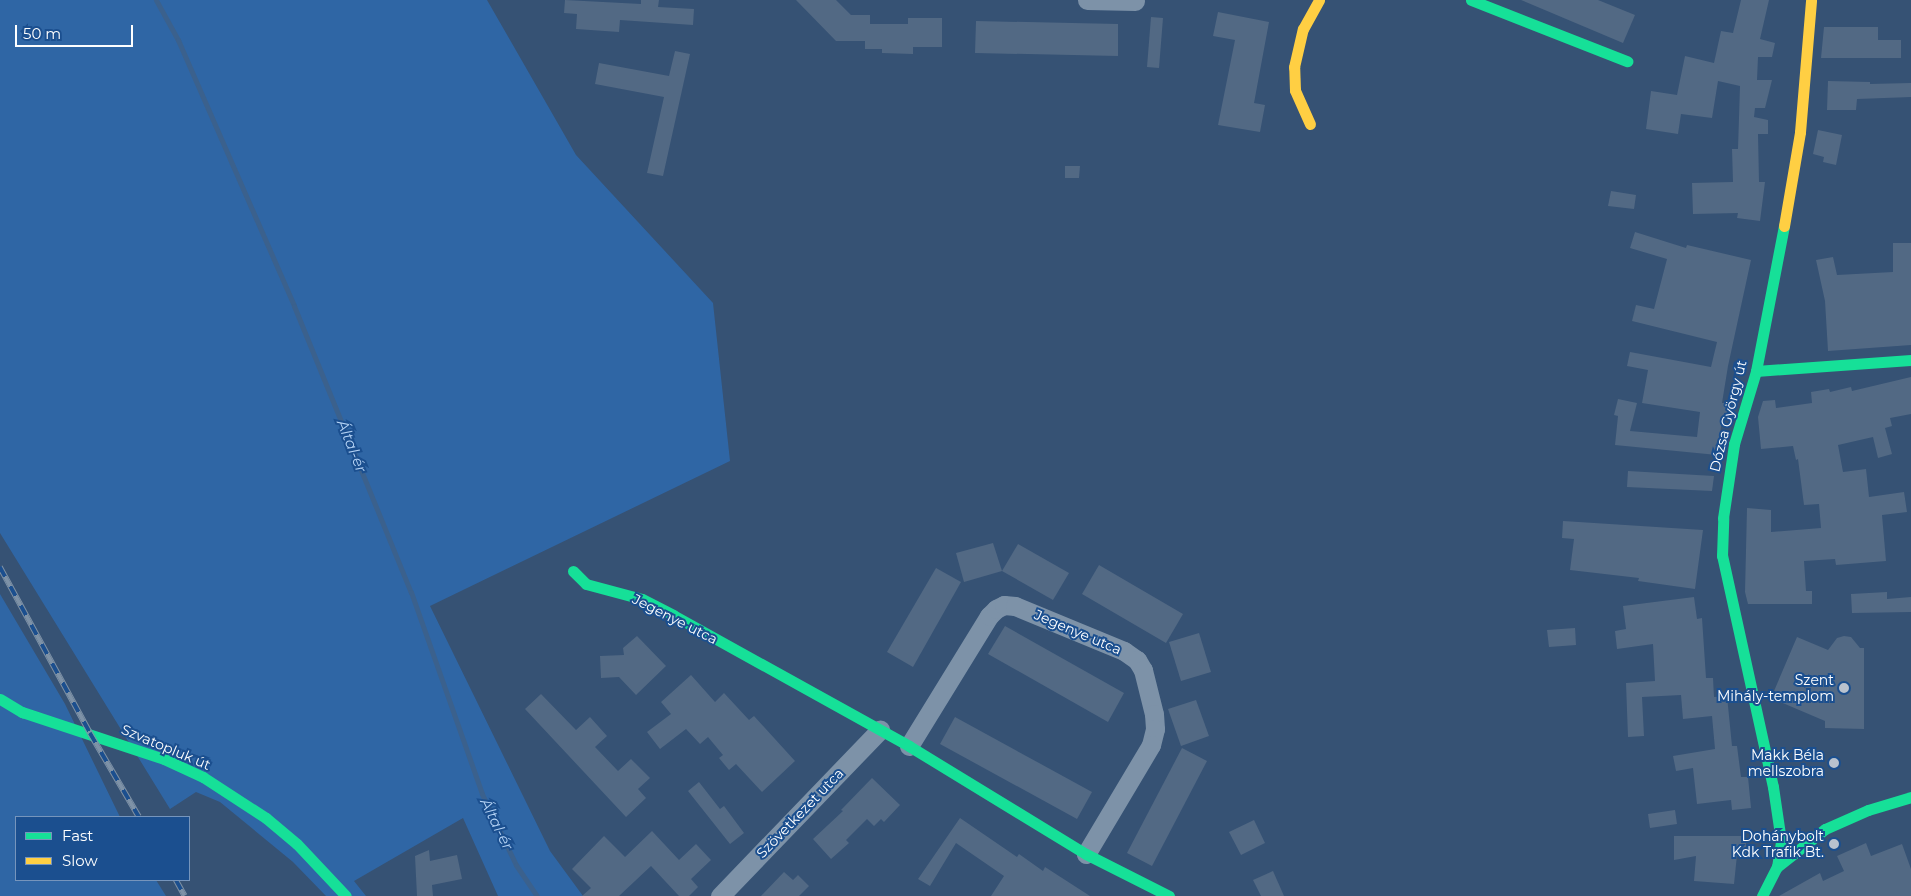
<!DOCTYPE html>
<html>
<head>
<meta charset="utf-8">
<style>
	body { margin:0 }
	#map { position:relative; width:1911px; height:896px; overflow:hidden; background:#365274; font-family:Montserrat,sans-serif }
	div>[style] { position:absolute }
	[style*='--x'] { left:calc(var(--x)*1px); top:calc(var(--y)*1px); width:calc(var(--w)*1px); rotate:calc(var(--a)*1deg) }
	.green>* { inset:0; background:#2f66a5 }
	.stream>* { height:5px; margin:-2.5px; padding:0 2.5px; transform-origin:2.5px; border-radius:2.5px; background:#3b618d }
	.building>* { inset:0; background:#526984 }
	.street>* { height:19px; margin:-9.5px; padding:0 9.5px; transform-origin:9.5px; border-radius:9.5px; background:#7d92a8 }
	.fast>* { height:11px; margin:-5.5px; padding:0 5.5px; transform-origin:5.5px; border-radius:5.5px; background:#16e098 }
	.slow>* { height:11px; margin:-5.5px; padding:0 5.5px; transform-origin:5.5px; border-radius:5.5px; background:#ffcf43 }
	.rail>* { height:5.5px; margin-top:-2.75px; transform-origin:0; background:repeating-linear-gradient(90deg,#1b4f8f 0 11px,#7e92a7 0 22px); box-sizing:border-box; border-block:1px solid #7e92a7 }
	.dots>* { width:14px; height:14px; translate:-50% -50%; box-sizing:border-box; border:2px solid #1b4f8f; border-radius:50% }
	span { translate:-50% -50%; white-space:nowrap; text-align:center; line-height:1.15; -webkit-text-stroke:4px #1b4f8f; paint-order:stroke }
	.street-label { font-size:14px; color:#fff }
	.poi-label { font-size:14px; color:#fff }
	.right { translate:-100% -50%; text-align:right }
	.water-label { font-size:15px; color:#b5d3f5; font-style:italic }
	.legend { position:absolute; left:15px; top:816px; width:175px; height:65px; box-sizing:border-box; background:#1b4f8f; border:1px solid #7695bc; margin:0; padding:6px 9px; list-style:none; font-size:15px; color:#fff }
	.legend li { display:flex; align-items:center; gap:10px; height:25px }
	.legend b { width:25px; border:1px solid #7695bc }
	.scale { position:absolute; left:15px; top:25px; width:118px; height:22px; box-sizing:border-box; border:2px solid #fff; border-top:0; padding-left:6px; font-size:15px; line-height:18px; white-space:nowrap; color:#fff; -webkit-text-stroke:4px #1b4f8f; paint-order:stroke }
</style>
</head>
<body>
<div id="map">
	<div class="green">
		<div style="clip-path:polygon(0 0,487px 0,576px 155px,713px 303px,730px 461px,430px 606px,550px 851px,583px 896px,498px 896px,463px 818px,354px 881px,366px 896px,326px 896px,293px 862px,220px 802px,196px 792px,170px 809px,0 533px)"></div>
		<div style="clip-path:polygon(0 594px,65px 704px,120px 817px,16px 817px,16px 880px,156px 880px,166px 896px,0 896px)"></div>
	</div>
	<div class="stream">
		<div style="--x:156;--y:0;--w:46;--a:61.2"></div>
		<div style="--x:178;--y:40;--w:290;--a:66.4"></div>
		<div style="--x:294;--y:306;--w:309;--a:67.8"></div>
		<div style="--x:411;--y:592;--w:214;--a:70.6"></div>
		<div style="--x:482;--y:794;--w:79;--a:64.4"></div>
		<div style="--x:516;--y:865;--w:37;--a:56"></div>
	</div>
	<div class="building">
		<div style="clip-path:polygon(565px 0,641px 4px,641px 0,659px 0,658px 7px,694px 9px,693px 25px,620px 20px,619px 32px,576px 29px,577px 14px,564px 13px)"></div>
		<div style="clip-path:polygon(796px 0,836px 0,851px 15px,870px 15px,870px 24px,908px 24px,908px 18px,942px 18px,942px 47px,913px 47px,913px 54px,882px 53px,882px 49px,865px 49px,865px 41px,836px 41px)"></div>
		<div style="clip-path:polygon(1521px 0,1598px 0,1635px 15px,1623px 43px)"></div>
		<div style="clip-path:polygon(1741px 0,1769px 0,1760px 39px,1775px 43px,1772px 57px,1758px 57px,1757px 80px,1772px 80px,1765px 108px,1755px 108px,1754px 117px,1768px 120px,1768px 134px,1758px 134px,1759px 182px,1765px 182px,1760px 221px,1737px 218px,1738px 213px,1693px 214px,1692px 183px,1733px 182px,1732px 149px,1738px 149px,1740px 86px,1718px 81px,1712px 118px,1681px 114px,1678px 134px,1646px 129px,1651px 91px,1677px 95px,1685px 56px,1714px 63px,1721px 31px,1733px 33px)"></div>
		<div style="clip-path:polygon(1218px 12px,1269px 22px,1254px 103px,1265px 105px,1260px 132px,1218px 125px,1235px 40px,1213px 36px)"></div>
		<div style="clip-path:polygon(1151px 17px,1163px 18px,1159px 68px,1147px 67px)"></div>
		<div style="clip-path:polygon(976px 21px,1118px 24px,1118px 56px,975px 53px)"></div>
		<div style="clip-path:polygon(1824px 27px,1878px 27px,1878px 40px,1901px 40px,1901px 58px,1821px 58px)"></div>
		<div style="clip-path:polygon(675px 51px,690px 54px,663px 176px,647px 173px,664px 97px,595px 84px,599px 63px,669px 76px)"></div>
		<div style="clip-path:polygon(1828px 81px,1870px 82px,1870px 84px,1911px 83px,1911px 97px,1857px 99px,1856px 110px,1827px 110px)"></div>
		<div style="clip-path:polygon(1818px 130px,1842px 135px,1836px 165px,1823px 162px,1824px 157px,1813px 154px)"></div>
		<div style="clip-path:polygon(1065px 166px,1080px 166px,1079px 178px,1065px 178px)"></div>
		<div style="clip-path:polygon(1611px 191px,1636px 195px,1634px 209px,1608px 206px)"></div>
		<div style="clip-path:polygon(1635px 232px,1686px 248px,1687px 245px,1751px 260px,1728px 366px,1722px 403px,1728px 403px,1726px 420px,1722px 420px,1717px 455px,1615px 445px,1618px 416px,1614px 415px,1618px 399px,1637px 403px,1630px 431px,1697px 437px,1700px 412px,1642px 403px,1648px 370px,1627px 366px,1630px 352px,1711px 367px,1717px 342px,1632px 321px,1636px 305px,1654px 309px,1667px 259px,1630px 248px)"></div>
		<div style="clip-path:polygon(1893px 243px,1911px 243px,1911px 345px,1828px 351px,1825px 301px,1816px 260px,1833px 257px,1837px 275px,1893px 272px)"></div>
		<div style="clip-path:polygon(1911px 377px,1911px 414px,1890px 418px,1892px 426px,1885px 428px,1892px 454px,1878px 458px,1873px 437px,1838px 445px,1843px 472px,1866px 469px,1869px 497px,1904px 492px,1907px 512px,1882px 515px,1886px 561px,1836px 565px,1835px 559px,1804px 561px,1806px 591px,1812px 591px,1812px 604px,1748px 604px,1745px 592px,1747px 508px,1771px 510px,1771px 532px,1821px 528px,1819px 504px,1804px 505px,1798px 459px,1796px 460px,1793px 446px,1761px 449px,1758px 417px,1763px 401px,1775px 400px,1776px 408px,1812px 403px,1811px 392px,1829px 389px,1830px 392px,1851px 387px,1852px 391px)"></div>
		<div style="clip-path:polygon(1628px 471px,1714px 476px,1712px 491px,1627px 487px)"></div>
		<div style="clip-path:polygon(1563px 521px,1703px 530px,1695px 589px,1638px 581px,1639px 578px,1570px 570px,1574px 539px,1562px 538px)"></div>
		<div style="clip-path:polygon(993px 543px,1002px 571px,964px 582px,956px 553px)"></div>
		<div style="clip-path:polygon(1018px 544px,1069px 573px,1053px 600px,1002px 571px)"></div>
		<div style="clip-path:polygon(1099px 565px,1183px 614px,1166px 643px,1082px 594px)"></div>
		<div style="clip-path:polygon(936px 568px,961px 582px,913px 667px,887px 652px)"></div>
		<div style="clip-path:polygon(1887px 592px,1887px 599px,1911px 597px,1911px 612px,1852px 613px,1851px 594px)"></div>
		<div style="clip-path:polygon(1694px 597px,1697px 619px,1702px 618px,1706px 678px,1713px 678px,1714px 697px,1727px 696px,1732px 746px,1737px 746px,1741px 777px,1748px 777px,1751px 808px,1732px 810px,1731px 800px,1697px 804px,1693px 768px,1676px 771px,1673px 756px,1715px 749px,1712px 716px,1683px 719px,1681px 695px,1642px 697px,1644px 736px,1628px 737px,1626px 683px,1655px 681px,1653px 644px,1617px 649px,1615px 631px,1626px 629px,1623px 606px)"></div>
		<div style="clip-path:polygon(1005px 626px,1124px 693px,1108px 722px,988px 654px)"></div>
		<div style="clip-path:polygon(1575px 628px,1576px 645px,1549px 647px,1547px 630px)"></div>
		<div style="clip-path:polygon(1199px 633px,1211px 672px,1181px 681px,1169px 642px)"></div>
		<div style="clip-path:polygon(637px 636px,666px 666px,636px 695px,619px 677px,601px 678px,600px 656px,624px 655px,623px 648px)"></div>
		<div style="clip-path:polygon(1844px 636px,1851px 637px,1860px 648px,1864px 648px,1864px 729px,1825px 728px,1825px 721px,1771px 698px,1797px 637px,1828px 650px,1837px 638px)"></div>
		<div style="clip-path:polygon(691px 675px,715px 702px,724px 693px,749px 720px,754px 716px,795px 761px,762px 792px,736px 764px,729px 770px,719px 758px,723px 755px,708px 737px,700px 744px,686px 729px,660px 749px,647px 732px,671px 714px,661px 702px)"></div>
		<div style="clip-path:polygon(541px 694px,576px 730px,590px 717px,607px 736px,595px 747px,618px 771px,631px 759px,650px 778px,638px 789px,646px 798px,626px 817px,525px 709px)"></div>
		<div style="clip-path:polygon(1196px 700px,1209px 736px,1181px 746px,1168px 709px)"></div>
		<div style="clip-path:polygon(955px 717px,1092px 792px,1077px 819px,940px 744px)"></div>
		<div style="clip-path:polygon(1182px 748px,1207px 761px,1152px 866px,1127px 853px)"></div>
		<div style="clip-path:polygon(872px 778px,900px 805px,884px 822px,881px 819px,874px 826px,867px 819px,846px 840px,849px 843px,831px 859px,813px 839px,843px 811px,841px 810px)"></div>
		<div style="clip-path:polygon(699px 782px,720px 809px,724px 806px,744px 833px,730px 844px,688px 791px)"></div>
		<div style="clip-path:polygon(1675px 810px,1677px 824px,1650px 828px,1648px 814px)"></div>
		<div style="clip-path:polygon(960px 818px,1017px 857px,1019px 854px,1043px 871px,1045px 867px,1090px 896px,991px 896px,1004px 876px,956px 843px,930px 886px,918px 879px)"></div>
		<div style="clip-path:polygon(1254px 820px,1265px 843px,1241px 855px,1229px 832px)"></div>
		<div style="clip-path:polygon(652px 831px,679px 860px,696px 844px,711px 860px,691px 879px,698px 887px,689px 896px,679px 896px,651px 866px,619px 896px,582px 896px,591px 888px,572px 869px,604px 836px,625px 857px)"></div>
		<div style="clip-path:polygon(1674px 836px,1746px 836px,1746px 855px,1737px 855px,1734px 884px,1694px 881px,1696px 856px,1674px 860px)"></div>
		<div style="clip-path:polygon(1866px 843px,1871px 856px,1902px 844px,1911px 869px,1911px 896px,1779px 896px,1820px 873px,1823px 881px,1844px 871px,1837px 856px)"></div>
		<div style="clip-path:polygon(429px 850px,430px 861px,457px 855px,462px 879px,432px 885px,433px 896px,417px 896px,415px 856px)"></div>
		<div style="clip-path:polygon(1273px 871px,1284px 896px,1261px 896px,1253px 880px)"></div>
		<div style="clip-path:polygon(784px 872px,793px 880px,798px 875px,809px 886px,799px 896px,761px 896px)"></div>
	</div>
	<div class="street">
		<div style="--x:1087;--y:0;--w:48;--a:1.2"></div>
		<div style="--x:909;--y:746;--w:153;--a:-58.4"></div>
		<div style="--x:989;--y:616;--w:10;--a:-45"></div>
		<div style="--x:996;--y:609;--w:9;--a:-27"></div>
		<div style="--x:1004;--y:605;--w:11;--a:5"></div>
		<div style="--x:1015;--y:606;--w:118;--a:22.4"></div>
		<div style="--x:1124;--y:651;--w:16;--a:35"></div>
		<div style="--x:1137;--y:660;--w:12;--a:59"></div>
		<div style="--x:1143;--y:670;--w:45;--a:76"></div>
		<div style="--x:1154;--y:714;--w:15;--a:86"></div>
		<div style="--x:1155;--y:729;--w:16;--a:104"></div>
		<div style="--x:1151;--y:745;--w:127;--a:120.8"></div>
		<div style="--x:720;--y:896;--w:231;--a:-46.1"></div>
	</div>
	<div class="fast">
		<div style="--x:1471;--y:0;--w:168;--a:21.4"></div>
		<div style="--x:1756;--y:371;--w:155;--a:-4.1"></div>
		<div style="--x:573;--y:571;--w:18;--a:45"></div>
		<div style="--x:586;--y:584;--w:58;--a:15"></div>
		<div style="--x:642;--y:599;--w:35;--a:27"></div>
		<div style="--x:673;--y:615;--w:270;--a:29"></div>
		<div style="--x:909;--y:746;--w:207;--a:31.4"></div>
		<div style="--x:1086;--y:854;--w:93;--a:26.8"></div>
		<div style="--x:0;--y:699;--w:26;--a:31"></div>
		<div style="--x:22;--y:712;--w:150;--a:18.3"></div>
		<div style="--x:164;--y:759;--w:43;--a:24.8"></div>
		<div style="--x:203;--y:777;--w:75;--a:33.1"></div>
		<div style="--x:266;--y:818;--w:40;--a:40"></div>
		<div style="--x:297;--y:844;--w:71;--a:46.7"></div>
		<div style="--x:1777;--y:867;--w:61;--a:-38.4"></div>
		<div style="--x:1825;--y:829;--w:47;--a:-23.8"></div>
		<div style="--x:1868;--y:810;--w:45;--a:-16.8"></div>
		<div style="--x:1762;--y:896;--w:33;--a:-63"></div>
		<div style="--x:1777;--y:867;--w:26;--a:-81"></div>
		<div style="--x:1781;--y:841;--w:55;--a:-98.4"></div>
		<div style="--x:1773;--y:787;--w:237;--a:-102.4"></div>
		<div style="--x:1722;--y:556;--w:38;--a:-88"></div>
		<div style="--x:1723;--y:518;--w:75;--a:-81.5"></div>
		<div style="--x:1734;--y:444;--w:76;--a:-73.2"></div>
		<div style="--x:1756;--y:371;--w:148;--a:-79.1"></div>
	</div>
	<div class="slow">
		<div style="--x:1310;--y:124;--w:37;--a:-114"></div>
		<div style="--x:1295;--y:90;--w:23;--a:-92"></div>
		<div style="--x:1294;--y:67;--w:39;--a:-77"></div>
		<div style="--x:1303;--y:29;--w:33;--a:-61"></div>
		<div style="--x:1784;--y:226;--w:95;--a:-80.3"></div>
		<div style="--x:1800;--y:132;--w:132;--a:-85.2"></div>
	</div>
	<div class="rail">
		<div style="--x:0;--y:567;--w:189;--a:61.5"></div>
		<div style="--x:90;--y:733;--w:97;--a:59.7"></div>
		<div style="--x:176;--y:880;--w:18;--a:61"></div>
	</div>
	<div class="dots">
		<div style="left:1844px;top:688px;background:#b9c2ce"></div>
		<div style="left:1834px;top:763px;background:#b9c2ce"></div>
		<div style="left:1834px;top:844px;background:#b9c2ce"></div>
	</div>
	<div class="street-label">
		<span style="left:1728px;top:416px;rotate:-76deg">Dózsa György út</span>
		<span style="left:675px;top:619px;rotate:27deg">Jegenye utca</span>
		<span style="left:1078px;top:632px;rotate:23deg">Jegenye utca</span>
		<span style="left:166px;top:747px;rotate:23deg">Szvatopluk út</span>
		<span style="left:800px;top:813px;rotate:-46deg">Szövetkezet utca</span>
	</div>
	<div class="poi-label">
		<span class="right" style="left:1834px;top:688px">Szent<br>Mihály-templom</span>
		<span class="right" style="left:1824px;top:763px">Makk Béla<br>mellszobra</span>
		<span class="right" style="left:1824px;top:844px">Dohánybolt<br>Kdk Trafik Bt.</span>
	</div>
	<div class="water-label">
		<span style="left:352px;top:446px;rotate:68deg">Által-ér</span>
		<span style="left:497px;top:824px;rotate:64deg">Által-ér</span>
	</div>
	<ul class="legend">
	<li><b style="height:6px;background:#16e098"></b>Fast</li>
	<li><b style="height:6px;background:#ffcf43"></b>Slow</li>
	</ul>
	<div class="scale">50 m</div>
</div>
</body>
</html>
